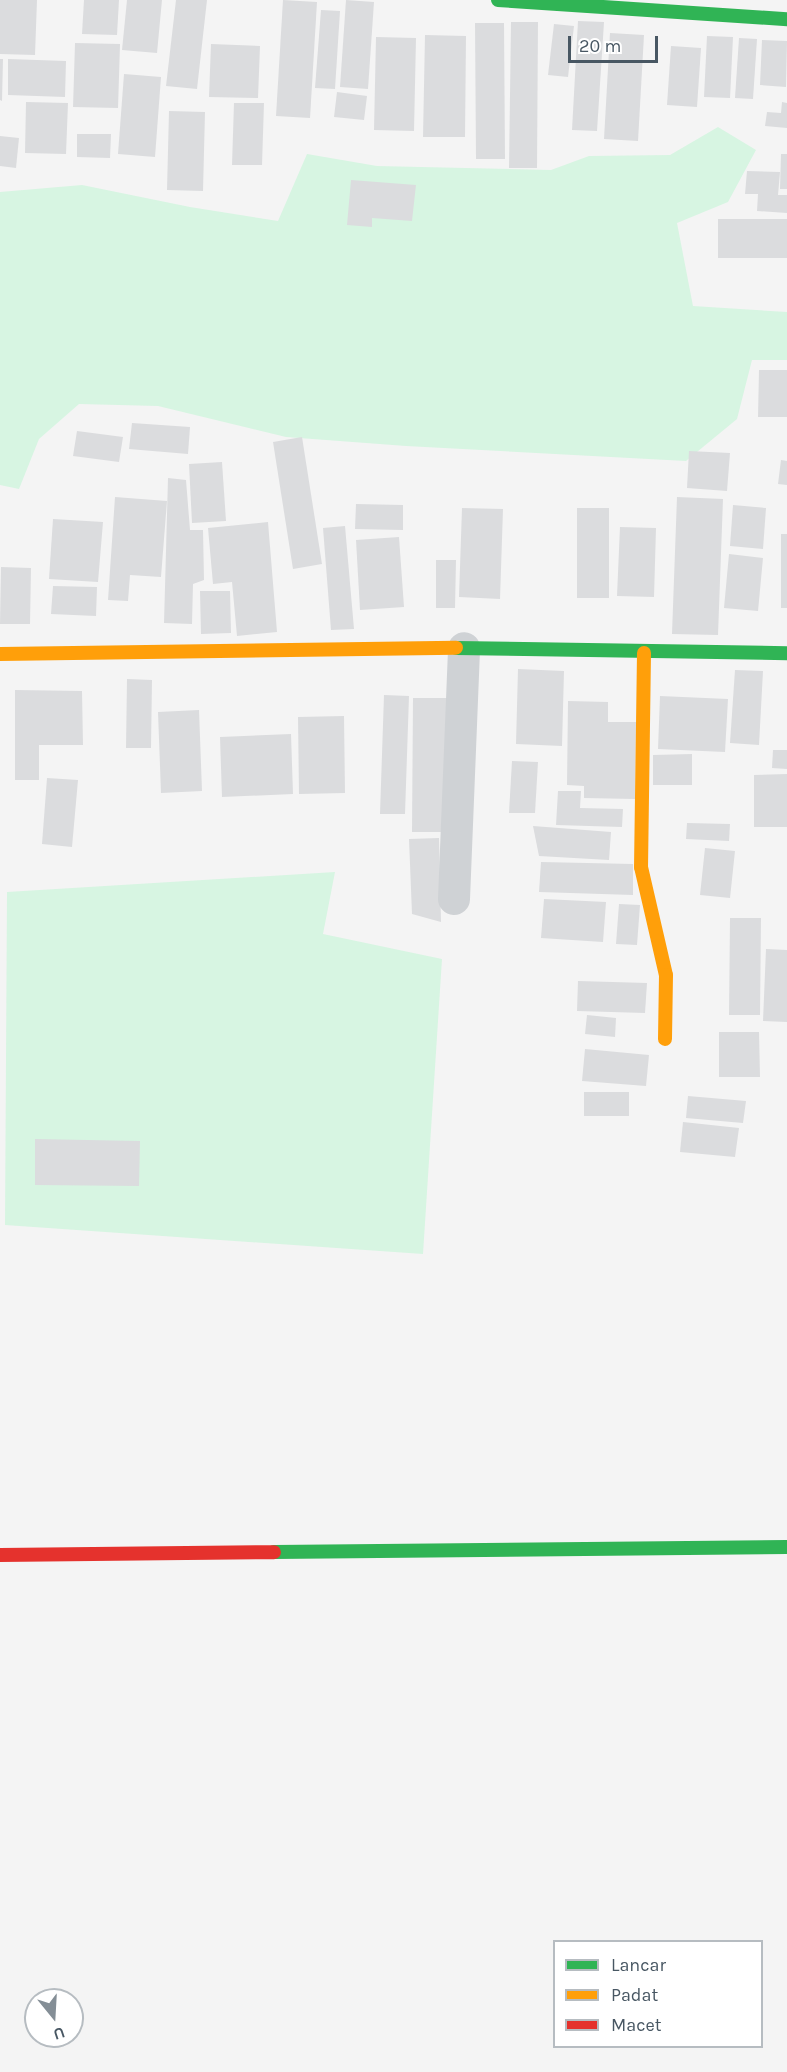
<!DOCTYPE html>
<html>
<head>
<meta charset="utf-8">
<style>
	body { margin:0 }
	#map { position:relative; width:787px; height:2072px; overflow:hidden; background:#f4f4f4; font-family:Karla,sans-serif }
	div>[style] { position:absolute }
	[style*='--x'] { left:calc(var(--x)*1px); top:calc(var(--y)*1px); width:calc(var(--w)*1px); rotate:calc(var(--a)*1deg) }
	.green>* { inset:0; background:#d7f5e2 }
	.building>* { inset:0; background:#dbdcde }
	.street>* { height:32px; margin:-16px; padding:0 16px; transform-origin:16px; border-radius:16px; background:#cfd2d5 }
	.fast>* { height:14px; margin:-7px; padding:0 7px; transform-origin:7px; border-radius:7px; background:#30b455 }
	.slow>* { height:14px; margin:-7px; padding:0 7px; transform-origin:7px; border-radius:7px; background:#ff9f0a }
	.jam>* { height:14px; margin:-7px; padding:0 7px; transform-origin:7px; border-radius:7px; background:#e5322d }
	span { translate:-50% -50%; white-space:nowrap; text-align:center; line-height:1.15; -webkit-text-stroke:5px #fff; paint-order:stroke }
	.legend { position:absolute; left:553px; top:1940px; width:210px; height:108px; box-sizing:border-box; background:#fff; border:2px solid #b6bcc1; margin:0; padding:8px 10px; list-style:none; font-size:18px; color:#485763 }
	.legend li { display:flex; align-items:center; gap:12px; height:30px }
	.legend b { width:30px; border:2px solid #b6bcc1 }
	.north { position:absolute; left:24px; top:1988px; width:60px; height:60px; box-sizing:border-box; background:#fff; border:2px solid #b6bcc1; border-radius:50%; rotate:162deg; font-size:16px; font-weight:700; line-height:24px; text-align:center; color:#485763 }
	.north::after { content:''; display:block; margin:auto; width:21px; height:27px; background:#848e96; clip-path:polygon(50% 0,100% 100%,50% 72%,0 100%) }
	.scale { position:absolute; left:568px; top:36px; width:90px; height:27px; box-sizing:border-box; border:3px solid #485763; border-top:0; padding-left:8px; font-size:18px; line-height:21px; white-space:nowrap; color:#485763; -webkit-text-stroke:4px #fff; paint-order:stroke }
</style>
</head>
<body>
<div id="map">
	<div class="green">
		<div style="clip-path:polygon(718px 127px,756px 150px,728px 202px,677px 223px,693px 306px,787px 312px,787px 360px,752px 360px,737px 419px,686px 461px,406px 446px,286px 437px,158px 406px,79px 404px,39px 439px,19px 489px,0 485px,0 192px,82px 185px,190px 207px,278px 221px,307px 154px,377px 166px,551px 170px,589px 156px,670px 155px)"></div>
		<div style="clip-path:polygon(335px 872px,323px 934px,442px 959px,423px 1254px,5px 1225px,7px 892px)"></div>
	</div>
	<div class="building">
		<div style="clip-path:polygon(0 0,37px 0,35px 55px,0 54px)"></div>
		<div style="clip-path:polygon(84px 0,119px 0,117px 35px,82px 34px)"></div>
		<div style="clip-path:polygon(127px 0,162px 0,157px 53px,122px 50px)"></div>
		<div style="clip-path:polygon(176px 0,207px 0,197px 89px,166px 86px)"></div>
		<div style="clip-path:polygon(283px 0,317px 2px,310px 118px,276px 116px)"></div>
		<div style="clip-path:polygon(346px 0,374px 2px,368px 89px,340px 87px)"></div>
		<div style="clip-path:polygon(321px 10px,340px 11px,335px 89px,315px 88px)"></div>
		<div style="clip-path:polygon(578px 21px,604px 22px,597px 131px,572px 130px)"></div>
		<div style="clip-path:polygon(511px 22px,538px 22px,537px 168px,509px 168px)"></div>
		<div style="clip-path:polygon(475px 23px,504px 23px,505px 159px,476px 159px)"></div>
		<div style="clip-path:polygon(554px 24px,574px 26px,568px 77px,548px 75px)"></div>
		<div style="clip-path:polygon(610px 33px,644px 35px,638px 141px,604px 139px)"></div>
		<div style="clip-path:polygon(425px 35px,466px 36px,465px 137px,423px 137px)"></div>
		<div style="clip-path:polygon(707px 36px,733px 37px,730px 98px,704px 97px)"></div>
		<div style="clip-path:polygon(376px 37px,416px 38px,414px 131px,374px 130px)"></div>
		<div style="clip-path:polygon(739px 38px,757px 39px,753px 99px,735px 98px)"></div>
		<div style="clip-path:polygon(762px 40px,787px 41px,786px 87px,760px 85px)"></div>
		<div style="clip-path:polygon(75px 43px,120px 44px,118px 108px,73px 107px)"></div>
		<div style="clip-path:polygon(211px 44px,260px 46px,258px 98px,209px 97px)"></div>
		<div style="clip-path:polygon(671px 46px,701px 48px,697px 107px,667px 105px)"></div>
		<div style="clip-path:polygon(0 59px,3px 59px,2px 101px,0 100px)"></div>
		<div style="clip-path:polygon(8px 59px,66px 61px,65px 97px,8px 95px)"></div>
		<div style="clip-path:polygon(124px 74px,161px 77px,155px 157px,118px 154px)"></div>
		<div style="clip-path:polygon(337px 92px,367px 96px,364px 120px,334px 117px)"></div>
		<div style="clip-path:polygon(26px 102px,68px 103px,66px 154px,25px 153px)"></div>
		<div style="clip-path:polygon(782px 102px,787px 103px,787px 128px,765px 126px,767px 112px,781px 113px)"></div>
		<div style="clip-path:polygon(234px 103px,264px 103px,262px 165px,232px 165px)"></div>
		<div style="clip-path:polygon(169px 111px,205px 112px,203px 191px,167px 190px)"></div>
		<div style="clip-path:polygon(77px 134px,111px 134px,110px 158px,77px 157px)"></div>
		<div style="clip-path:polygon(0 136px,19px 138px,16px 168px,0 166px)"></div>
		<div style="clip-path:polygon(781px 154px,787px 154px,787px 189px,780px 189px)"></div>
		<div style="clip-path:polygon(747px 171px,780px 172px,778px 195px,787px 195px,787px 213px,757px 211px,758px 194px,745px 194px)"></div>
		<div style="clip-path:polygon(351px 180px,416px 185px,412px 221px,372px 218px,372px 227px,347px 225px)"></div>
		<div style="clip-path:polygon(718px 219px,787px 219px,787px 258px,718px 258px)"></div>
		<div style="clip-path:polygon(759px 370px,787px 370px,787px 417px,758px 417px)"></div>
		<div style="clip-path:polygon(132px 423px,190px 427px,188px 454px,129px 449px)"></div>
		<div style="clip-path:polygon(77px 431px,123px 437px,119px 462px,73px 456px)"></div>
		<div style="clip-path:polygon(302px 437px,322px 564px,293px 569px,273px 442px)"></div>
		<div style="clip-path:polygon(689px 451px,730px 453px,727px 491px,687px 488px)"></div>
		<div style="clip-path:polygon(781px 460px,787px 461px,787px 485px,778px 484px)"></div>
		<div style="clip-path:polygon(222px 462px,226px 521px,192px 523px,189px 464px)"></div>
		<div style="clip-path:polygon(168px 478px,186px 480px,190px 530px,203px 530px,204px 580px,193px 584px,192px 624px,164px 623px)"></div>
		<div style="clip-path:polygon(115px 497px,167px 501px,161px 577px,130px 575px,128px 601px,108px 600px)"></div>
		<div style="clip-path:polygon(677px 497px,723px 499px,718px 635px,672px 634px)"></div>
		<div style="clip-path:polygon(356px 504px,403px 505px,403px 530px,355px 529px)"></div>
		<div style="clip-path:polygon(733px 505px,766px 508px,763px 549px,730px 546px)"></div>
		<div style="clip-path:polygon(462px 508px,503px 509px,500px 599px,459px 597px)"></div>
		<div style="clip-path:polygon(577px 508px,609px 508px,609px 598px,577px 598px)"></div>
		<div style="clip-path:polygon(53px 519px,103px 522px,98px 582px,49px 579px)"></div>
		<div style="clip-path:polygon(268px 522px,277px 632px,237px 636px,232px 582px,213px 584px,208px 528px)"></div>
		<div style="clip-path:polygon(345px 526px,354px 629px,331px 630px,323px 528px)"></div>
		<div style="clip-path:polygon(620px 527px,656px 528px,654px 597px,617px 596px)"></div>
		<div style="clip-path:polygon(781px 534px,787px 534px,787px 608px,781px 608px)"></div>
		<div style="clip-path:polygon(399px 537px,404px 607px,360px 610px,356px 540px)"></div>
		<div style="clip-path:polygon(729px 554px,763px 558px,758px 611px,724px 608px)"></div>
		<div style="clip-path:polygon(436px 560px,456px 560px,455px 608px,436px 608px)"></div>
		<div style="clip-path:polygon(1px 567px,31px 568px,30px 624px,0 624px)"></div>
		<div style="clip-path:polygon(53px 586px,97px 587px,96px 616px,51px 614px)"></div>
		<div style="clip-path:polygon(200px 591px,230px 591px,231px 633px,201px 634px)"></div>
		<div style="clip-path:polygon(518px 669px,564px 671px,562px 746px,516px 744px)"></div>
		<div style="clip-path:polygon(735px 670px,763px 671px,759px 745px,730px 743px)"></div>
		<div style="clip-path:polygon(127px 679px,152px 680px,151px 748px,126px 748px)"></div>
		<div style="clip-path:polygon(15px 690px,82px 691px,83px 745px,39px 745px,39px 780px,15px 780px)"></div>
		<div style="clip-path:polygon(384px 695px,409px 696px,405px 814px,380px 814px)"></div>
		<div style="clip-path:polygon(660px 696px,728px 699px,725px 752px,658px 749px)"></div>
		<div style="clip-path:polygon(413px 698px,447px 698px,446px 832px,412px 832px)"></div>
		<div style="clip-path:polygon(568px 701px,608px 702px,608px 722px,636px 722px,635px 799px,584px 798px,584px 786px,567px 785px)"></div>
		<div style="clip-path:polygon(199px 710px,202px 791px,161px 793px,158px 712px)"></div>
		<div style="clip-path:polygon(344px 716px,345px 793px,299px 794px,298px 717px)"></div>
		<div style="clip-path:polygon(291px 734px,293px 794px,222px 797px,220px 737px)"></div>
		<div style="clip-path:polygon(773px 750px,787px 750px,787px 769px,772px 768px)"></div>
		<div style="clip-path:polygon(692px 754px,692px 785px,653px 785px,653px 755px)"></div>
		<div style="clip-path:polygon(512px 761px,538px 762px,535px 813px,509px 813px)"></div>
		<div style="clip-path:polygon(787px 774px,787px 827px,754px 827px,754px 775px)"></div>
		<div style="clip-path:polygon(47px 778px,78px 780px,72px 847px,42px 844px)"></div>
		<div style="clip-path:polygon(558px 791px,581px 791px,580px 808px,623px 809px,622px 827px,556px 825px)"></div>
		<div style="clip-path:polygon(687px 823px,730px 824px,729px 841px,686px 839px)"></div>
		<div style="clip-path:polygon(533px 826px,611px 832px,609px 860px,539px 856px)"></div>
		<div style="clip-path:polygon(439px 838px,441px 922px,412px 914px,409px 839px)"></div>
		<div style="clip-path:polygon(705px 848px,735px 851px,730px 898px,700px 895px)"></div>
		<div style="clip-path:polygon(541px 862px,633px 864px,633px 895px,539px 892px)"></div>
		<div style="clip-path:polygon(544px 899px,606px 902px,603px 942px,541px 938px)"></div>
		<div style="clip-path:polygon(619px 904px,640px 905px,637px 945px,616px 944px)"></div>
		<div style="clip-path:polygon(730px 918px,761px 918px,760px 1015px,729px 1015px)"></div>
		<div style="clip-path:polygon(766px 949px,787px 950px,787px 1022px,763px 1021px)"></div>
		<div style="clip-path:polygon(578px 981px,647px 983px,645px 1013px,577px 1011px)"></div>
		<div style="clip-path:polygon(587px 1015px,616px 1018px,615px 1037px,585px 1034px)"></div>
		<div style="clip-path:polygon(719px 1032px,759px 1032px,760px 1077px,719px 1077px)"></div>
		<div style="clip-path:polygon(585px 1049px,649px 1055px,646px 1086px,582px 1081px)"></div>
		<div style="clip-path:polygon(584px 1092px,629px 1092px,629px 1116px,584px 1116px)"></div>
		<div style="clip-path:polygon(688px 1096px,746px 1101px,743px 1123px,686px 1118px)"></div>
		<div style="clip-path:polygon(683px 1122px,739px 1128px,735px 1157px,680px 1152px)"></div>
		<div style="clip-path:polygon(35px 1139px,140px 1141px,139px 1186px,35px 1185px)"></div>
	</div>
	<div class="street">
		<div style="--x:454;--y:899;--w:251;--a:-87.7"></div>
	</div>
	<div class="fast">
		<div style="--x:498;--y:0;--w:290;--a:3.8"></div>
		<div style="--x:456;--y:648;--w:331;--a:0.9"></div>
		<div style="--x:274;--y:1552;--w:513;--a:-0.56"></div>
	</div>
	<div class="slow">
		<div style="--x:644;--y:653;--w:214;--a:90.8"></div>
		<div style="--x:641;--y:867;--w:111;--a:77"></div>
		<div style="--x:666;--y:975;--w:64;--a:90.9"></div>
		<div style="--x:0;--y:654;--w:456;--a:-0.8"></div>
	</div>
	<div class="jam">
		<div style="--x:0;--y:1555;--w:274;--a:-0.6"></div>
	</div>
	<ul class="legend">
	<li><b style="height:8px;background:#30b455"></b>Lancar</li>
	<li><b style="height:8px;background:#ff9f0a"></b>Padat</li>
	<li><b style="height:8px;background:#e5322d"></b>Macet</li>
	</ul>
	<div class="north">U</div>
	<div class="scale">20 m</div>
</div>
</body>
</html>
